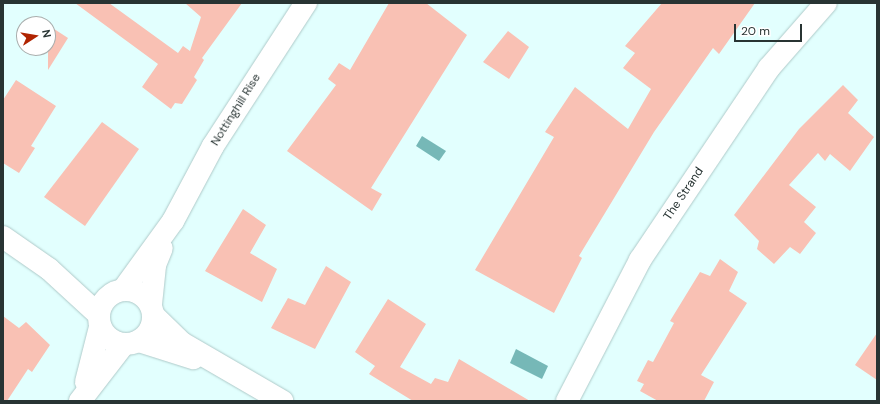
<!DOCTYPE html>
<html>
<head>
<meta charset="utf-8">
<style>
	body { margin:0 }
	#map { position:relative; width:880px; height:404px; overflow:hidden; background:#e2fffe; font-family:"DM Sans",sans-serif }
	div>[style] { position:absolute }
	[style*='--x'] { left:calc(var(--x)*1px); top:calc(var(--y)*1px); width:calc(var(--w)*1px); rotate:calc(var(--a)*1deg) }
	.water>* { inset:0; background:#76b8b7 }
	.building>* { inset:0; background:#f9c1b4 }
	.roads { filter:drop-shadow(0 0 1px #aecac9) drop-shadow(0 0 1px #aecac9) }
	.minor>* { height:22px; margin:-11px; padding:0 11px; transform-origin:11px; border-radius:11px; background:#fff }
	.minor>.ring { margin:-11px; padding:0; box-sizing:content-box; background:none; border:22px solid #fff; border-radius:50% }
	span { translate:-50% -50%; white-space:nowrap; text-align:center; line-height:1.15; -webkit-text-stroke:3px #fff; paint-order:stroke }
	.street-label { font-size:12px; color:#283433 }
	.frame { position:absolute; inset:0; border:4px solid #283433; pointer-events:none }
	.north { position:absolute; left:16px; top:16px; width:40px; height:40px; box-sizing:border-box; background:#fff; border:1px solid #a9aead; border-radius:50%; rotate:78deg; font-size:11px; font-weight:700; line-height:16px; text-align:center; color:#283433 }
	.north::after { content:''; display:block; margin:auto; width:14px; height:18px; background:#b02401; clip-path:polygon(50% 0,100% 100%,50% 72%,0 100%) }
	.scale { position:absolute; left:734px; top:24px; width:68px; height:18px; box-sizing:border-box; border:2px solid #283433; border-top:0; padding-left:5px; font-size:12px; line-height:14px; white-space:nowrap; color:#283433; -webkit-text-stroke:3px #fff; paint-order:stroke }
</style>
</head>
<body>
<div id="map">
	<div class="water">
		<div style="clip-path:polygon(422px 136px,446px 151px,439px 161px,416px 146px)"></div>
		<div style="clip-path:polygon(516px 349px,548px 366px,542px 379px,510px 363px)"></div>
	</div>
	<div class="building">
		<div style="clip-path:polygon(75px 3px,109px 3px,178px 53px,183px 46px,190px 51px,201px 17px,185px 3px,242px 3px,202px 58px,204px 60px,194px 77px,197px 80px,182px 104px,175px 103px,171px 109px,142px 87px,158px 64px)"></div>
		<div style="clip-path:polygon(389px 3px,426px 3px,467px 35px,371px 188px,382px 194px,372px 211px,287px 151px,336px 85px,328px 79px,339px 63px,350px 70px)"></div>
		<div style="clip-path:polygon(662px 3px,755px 3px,719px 54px,713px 48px,654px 132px,579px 256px,582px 258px,554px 313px,475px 270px,554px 137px,545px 132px,575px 87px,628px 129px,651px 89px,623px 68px,635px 53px,625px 46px)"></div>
		<div style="clip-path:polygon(48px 25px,68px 38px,48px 70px)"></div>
		<div style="clip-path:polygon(508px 31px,529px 47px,509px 79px,483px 62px)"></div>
		<div style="clip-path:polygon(16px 80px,56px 106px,31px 146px,35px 148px,19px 173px,3px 163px,3px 100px)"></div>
		<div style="clip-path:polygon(843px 85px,858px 100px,848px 113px,874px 137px,850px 171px,830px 154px,825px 161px,818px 153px,789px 185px,816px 207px,804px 222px,816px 233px,800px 254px,790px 247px,774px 264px,757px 249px,759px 241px,734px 215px,799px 129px)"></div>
		<div style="clip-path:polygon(102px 122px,139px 149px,85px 226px,44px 197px)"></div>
		<div style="clip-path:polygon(243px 209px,266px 225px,250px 253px,277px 269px,262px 302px,205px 271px)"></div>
		<div style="clip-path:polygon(720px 259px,738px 272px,729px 291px,747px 303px,701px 375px,714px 382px,704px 401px,658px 401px,640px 391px,644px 384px,637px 381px,648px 360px,653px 362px,674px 323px,670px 321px,700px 272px,710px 276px)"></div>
		<div style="clip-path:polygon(326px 266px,351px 282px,315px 349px,271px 328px,288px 298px,305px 305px)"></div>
		<div style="clip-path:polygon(388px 299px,426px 324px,400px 367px,431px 384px,435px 378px,448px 382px,459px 359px,530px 401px,413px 401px,369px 374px,375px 366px,355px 352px)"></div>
		<div style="clip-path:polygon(3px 316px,19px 328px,26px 322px,50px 345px,32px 372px,28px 369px,7px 401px,3px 401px)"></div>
		<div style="clip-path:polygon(877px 333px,877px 380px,855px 365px)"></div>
	</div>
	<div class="roads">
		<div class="minor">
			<div style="--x:3;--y:237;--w:56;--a:34.8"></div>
			<div style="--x:49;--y:269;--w:68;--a:42.6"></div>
			<div class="ring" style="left:99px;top:290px;width:32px;height:32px"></div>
			<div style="--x:123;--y:290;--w:85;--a:-54.1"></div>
			<div style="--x:173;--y:221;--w:85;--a:-61.9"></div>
			<div style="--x:213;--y:146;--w:171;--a:-57"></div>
			<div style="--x:151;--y:304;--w:39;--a:-84"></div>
			<div style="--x:155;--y:265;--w:18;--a:-68"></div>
			<div style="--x:154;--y:316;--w:39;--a:44"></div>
			<div style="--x:182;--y:343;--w:116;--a:30.1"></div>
			<div style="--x:139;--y:341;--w:57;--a:17.5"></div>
			<div style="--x:86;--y:382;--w:57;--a:-75.7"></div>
			<div style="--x:80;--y:401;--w:72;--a:-52.3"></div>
			<div style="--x:567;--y:401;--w:159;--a:-62.6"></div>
			<div style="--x:640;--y:260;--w:231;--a:-56.1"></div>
			<div style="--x:769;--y:68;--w:86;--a:-48.8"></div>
		</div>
	</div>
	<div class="street-label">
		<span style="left:236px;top:110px;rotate:-58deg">Nottinghill Rise</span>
		<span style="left:684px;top:194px;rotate:-56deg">The Strand</span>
	</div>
	<div class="frame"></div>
	<div class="north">N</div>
	<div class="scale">20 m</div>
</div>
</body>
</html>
